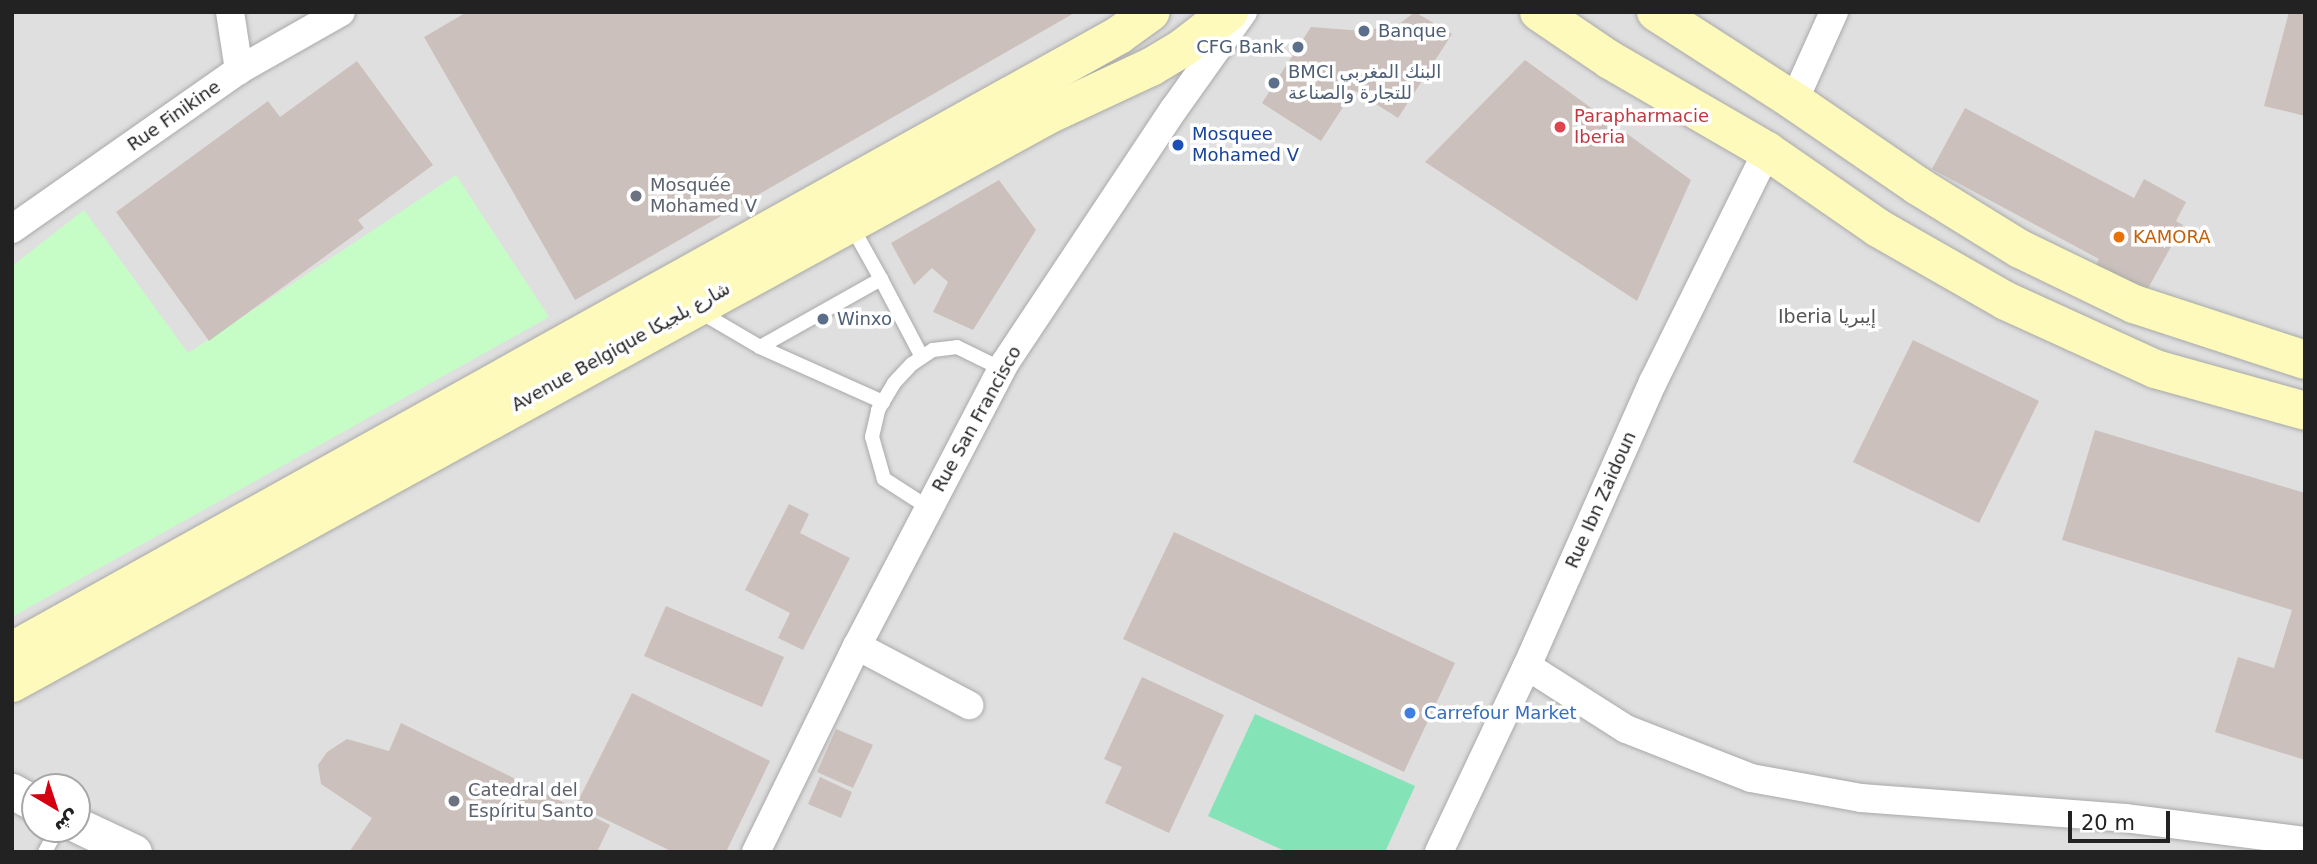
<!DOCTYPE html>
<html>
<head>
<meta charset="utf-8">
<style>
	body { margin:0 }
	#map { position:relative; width:2317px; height:864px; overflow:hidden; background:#f2eee9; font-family:"DejaVu Sans","Noto Naskh Arabic",sans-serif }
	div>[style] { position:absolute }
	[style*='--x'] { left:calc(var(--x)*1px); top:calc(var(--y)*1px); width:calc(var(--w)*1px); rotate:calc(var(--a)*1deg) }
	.residential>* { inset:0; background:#e0dfdf }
	.park>* { inset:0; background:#c6fcc6 }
	.pitch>* { inset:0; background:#84e4b7 }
	.building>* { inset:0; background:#cbc0bb }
	.roads { filter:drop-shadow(0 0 2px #a9a9a9) drop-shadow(0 0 2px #a9a9a9) }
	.service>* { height:14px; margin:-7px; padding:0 7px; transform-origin:7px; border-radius:7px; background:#fff }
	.minor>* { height:28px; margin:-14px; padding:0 14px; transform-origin:14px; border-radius:14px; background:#fff }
	.tertiary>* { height:35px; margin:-17.5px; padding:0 17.5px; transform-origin:17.5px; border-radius:17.5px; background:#fff }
	.secondary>* { height:38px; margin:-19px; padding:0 19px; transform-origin:19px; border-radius:19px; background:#fdfabc }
	.dots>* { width:19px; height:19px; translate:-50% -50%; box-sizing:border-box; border:4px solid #fff; border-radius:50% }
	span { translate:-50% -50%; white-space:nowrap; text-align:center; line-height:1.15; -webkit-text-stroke:7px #fff; paint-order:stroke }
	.service-label { font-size:18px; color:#4e5e75 }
	.left { translate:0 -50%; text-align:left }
	.right { translate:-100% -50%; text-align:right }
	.street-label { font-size:18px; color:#222 }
	.health-label { font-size:18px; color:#be3a42 }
	.transit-label { font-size:18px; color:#164399 }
	.worship-label { font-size:18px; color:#5b616d }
	.food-label { font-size:18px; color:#c56008 }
	.shop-label { font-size:18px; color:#366cbe }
	.neighbourhood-label { font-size:19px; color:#555 }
	.frame { position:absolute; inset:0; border:14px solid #222; pointer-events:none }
	.north { position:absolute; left:21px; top:773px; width:70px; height:70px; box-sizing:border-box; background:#fff; border:2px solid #a7a7a7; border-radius:50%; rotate:141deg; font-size:19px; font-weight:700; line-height:28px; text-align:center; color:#222 }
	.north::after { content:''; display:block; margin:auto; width:24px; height:32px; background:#d40012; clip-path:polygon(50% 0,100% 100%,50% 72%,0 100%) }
	.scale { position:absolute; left:2068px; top:811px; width:102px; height:32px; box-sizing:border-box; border:4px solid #222; border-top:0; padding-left:9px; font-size:21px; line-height:24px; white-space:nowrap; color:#222; -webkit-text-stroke:5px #fff; paint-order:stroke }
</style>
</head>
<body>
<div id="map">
	<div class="residential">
		<div style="clip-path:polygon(evenodd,12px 12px,2305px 12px,2305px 852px,12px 852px,12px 12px,35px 787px,77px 787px,77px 829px,35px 829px,35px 787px)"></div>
	</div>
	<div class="park">
		<div style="clip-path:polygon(456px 175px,549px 317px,12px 617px,12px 266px,84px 210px,188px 353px)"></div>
	</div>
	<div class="pitch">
		<div style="clip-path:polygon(1255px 714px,1415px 786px,1385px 852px,1287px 852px,1208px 816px)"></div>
	</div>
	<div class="building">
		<div style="clip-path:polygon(467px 12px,1076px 12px,575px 300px,424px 37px)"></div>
		<div style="clip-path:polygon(1415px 12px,1452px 34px,1398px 118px,1354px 90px,1321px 141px,1262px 103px,1311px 27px,1364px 31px,1399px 24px)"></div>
		<div style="clip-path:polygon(2289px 12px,2305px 12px,2305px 116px,2264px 106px)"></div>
		<div style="clip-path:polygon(1525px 60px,1691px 180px,1637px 301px,1425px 162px)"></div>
		<div style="clip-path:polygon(357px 61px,433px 165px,358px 220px,364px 228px,209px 341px,116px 212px,268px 101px,280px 117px)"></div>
		<div style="clip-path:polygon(1965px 108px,2134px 198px,2144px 179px,2186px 202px,2176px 221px,2183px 225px,2146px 292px,2096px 265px,2099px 259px,1932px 169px)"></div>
		<div style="clip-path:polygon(999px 180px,1036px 230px,973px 330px,933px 312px,948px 282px,932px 268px,914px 285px,891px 243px)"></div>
		<div style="clip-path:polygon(1913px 340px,2039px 401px,1979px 523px,1853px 462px)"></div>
		<div style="clip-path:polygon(2095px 430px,2305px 493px,2305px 760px,2215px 732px,2238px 657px,2274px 668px,2292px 610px,2062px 540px)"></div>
		<div style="clip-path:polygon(789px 504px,809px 514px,800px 533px,850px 558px,803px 650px,778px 638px,790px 613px,745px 590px)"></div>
		<div style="clip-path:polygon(1174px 532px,1455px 663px,1404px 772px,1123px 639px)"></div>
		<div style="clip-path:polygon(666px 606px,784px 657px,762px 707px,644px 656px)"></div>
		<div style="clip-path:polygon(1142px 677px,1224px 715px,1169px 833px,1105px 803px,1122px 767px,1104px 759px)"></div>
		<div style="clip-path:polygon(632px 693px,770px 761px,726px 852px,673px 852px,576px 805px)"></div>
		<div style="clip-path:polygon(401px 723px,610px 825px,597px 852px,350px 851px,372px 818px,321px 784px,318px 765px,327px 752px,347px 739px,389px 751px)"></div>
		<div style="clip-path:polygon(836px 729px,873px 745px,853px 788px,817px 772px)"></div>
		<div style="clip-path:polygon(820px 777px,852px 792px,841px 818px,808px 804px)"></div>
	</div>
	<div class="roads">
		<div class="service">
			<div style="--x:881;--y:279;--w:88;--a:62.3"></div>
			<div style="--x:697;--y:310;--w:73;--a:30.4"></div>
			<div style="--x:760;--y:347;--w:139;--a:-29.3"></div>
			<div style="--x:881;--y:279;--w:62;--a:-119.1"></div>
			<div style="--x:760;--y:347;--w:135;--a:24.1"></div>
			<div style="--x:929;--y:508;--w:54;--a:-147.2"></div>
			<div style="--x:884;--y:479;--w:44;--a:-105.9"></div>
			<div style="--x:872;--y:437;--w:28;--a:-77"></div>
			<div style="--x:878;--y:410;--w:31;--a:-59"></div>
			<div style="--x:894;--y:383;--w:26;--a:-47"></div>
			<div style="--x:912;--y:364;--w:25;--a:-34"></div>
			<div style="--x:933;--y:350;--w:24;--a:-7"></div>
			<div style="--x:957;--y:347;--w:50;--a:26.1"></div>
			<div style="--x:45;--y:852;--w:26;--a:-62"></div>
		</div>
		<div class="minor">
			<div style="--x:230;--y:12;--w:59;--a:81.2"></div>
			<div style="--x:1794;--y:101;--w:98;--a:-65.8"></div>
			<div style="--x:12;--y:229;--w:277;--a:-35"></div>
			<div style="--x:239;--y:70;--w:117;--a:-29.6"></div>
			<div style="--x:857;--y:646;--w:127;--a:27.8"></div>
			<div style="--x:1527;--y:666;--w:117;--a:32.5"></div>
			<div style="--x:1626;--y:729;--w:134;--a:21.4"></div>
			<div style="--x:1751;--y:778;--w:112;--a:10.3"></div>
			<div style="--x:1861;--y:798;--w:265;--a:4.3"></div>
			<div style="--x:2125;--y:818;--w:181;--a:7.3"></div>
			<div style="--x:756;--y:852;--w:229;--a:-63.9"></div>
			<div style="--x:857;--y:646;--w:319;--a:-62.4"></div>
			<div style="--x:1005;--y:363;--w:305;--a:-56.4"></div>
			<div style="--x:1174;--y:109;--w:119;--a:-54.6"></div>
			<div style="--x:1439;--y:852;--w:206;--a:-64.7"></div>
			<div style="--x:1527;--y:666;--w:311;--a:-66.1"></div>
			<div style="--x:1653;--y:382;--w:258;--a:-63.7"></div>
		</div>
		<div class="tertiary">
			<div style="--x:12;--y:791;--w:26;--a:29"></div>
			<div style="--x:77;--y:825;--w:63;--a:25.3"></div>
		</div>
		<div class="secondary">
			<div style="--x:1539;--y:12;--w:86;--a:34.1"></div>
			<div style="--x:1610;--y:60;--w:181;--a:30.1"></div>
			<div style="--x:1767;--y:151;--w:135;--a:34.7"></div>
			<div style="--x:1878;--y:228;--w:147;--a:29.7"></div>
			<div style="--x:2006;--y:301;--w:164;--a:24.5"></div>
			<div style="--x:2155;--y:369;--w:156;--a:15.6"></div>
			<div style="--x:1656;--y:12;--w:164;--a:32.8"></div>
			<div style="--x:1794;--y:101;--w:150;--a:34.4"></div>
			<div style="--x:1918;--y:186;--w:120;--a:31.7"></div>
			<div style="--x:2020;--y:249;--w:127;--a:25.8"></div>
			<div style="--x:2134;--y:304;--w:180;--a:18.1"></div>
			<div style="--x:12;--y:651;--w:1267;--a:-29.09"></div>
			<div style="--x:1119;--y:35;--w:39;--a:-36"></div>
			<div style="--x:12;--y:683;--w:1181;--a:-28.73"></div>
			<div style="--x:1048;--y:115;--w:114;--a:-25"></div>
			<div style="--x:1151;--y:67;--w:39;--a:-31"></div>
			<div style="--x:1184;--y:47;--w:57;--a:-37.9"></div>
		</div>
	</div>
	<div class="dots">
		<div style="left:1364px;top:31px;background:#5c6f8a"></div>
		<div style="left:1298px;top:47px;background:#5c6f8a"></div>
		<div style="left:1274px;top:83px;background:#5c6f8a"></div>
		<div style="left:1560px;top:127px;background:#e0444e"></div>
		<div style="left:1178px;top:145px;background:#1a4fb4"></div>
		<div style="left:636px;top:196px;background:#6b7280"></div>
		<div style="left:2119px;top:237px;background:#e8710a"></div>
		<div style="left:823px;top:319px;background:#5c6f8a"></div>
		<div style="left:1410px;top:713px;background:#3f7fe0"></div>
		<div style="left:454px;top:801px;background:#6b7280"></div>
	</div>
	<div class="service-label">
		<span class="left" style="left:1378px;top:31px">Banque</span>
		<span class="right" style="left:1284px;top:47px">CFG Bank</span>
		<span class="left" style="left:1288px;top:83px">BMCI البنك المغربي<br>للتجارة والصناعة</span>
		<span class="left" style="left:837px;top:319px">Winxo</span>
	</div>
	<div class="street-label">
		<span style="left:174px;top:116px;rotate:-35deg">Rue Finikine</span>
		<span style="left:621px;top:347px;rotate:-29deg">Avenue Belgique شارع بلجيكا</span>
		<span style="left:977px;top:419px;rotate:-61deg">Rue San Francisco</span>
		<span style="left:1601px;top:500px;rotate:-66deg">Rue Ibn Zaidoun</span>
	</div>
	<div class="health-label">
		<span class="left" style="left:1574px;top:127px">Parapharmacie<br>Iberia</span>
	</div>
	<div class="transit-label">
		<span class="left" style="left:1192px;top:145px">Mosquee<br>Mohamed V</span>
	</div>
	<div class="worship-label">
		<span class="left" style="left:650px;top:196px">Mosquée<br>Mohamed V</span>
		<span class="left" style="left:468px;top:801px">Catedral del<br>Espíritu Santo</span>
	</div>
	<div class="food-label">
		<span class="left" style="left:2133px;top:237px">KAMORA</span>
	</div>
	<div class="shop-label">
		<span class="left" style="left:1424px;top:713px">Carrefour Market</span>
	</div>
	<div class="neighbourhood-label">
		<span style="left:1827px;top:317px">Iberia إيبريا</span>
	</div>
	<div class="frame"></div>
	<div class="north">ش</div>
	<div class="scale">20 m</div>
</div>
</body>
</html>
